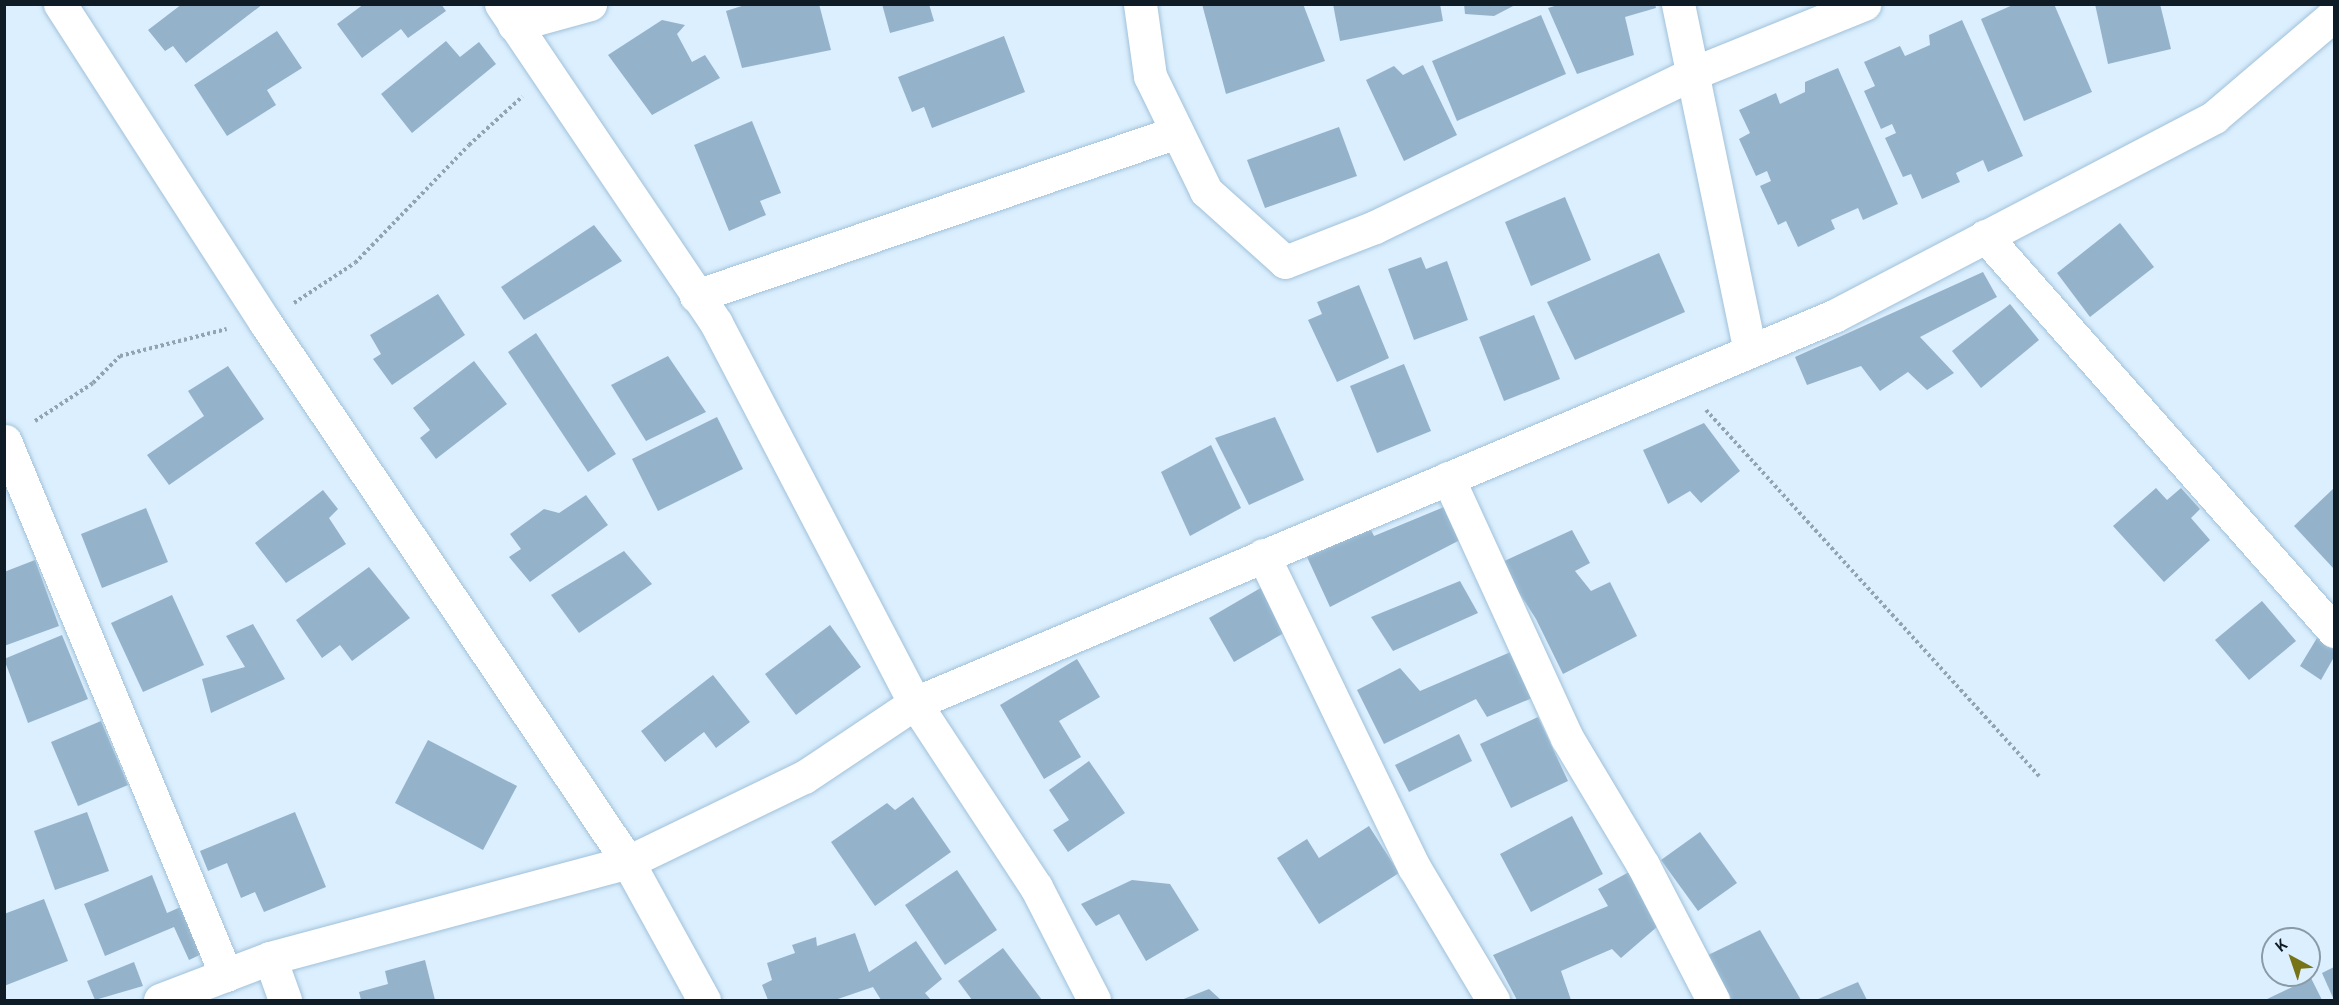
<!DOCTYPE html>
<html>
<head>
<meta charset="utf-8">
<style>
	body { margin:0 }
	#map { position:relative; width:2339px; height:1005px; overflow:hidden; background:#dbeffe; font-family:"Archivo Narrow",sans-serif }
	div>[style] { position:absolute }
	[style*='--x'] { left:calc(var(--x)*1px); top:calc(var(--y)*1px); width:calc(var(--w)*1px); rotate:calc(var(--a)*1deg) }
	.building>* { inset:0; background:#94b3cb }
	.path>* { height:4px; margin-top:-2px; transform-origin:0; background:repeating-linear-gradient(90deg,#93a4b1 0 3px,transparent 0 6px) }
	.roads { filter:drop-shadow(0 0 2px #a1c1d9) drop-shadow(0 0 2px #a1c1d9) }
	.minor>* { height:33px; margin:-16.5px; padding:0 16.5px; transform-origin:16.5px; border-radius:16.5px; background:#fff }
	.tertiary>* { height:33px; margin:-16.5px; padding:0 16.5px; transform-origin:16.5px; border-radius:16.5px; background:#fff }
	span { translate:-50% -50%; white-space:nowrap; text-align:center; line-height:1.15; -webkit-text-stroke:4.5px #dbeffe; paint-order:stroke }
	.frame { position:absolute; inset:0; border:6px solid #101c25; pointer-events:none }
	.north { position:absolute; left:2261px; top:927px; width:60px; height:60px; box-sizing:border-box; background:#dbeffe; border:2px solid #8a9ba7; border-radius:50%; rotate:320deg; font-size:16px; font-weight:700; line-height:24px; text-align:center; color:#101c25 }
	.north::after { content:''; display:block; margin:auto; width:21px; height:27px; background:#777418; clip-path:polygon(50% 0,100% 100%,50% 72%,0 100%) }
</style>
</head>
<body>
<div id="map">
	<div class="building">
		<div style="clip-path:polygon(182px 4px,263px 4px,186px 63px,173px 46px,165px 51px,148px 30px)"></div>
		<div style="clip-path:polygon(364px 4px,441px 4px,446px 11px,408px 38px,401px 29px,362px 58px,337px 24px)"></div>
		<div style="clip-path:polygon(748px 4px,819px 4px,831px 50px,742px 68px,726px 11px)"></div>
		<div style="clip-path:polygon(882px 4px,929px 4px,934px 21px,890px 33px)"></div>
		<div style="clip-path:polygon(1202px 4px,1303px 4px,1325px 61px,1226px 94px)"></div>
		<div style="clip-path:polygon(1333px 4px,1440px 4px,1443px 21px,1340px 41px)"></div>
		<div style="clip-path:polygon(1464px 4px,1517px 4px,1494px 16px,1465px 14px)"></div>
		<div style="clip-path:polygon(1561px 4px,1655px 4px,1656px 8px,1625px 17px,1634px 55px,1577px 74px,1548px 8px)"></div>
		<div style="clip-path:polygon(2015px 4px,2054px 4px,2092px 92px,2024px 121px,1981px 19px)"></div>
		<div style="clip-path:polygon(2095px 4px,2160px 4px,2171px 49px,2108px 64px)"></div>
		<div style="clip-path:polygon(1541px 15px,1566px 74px,1457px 121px,1432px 61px)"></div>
		<div style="clip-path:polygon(662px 20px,685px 25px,677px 34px,692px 62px,705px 55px,720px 78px,652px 115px,608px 55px)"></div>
		<div style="clip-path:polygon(1962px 20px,2023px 156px,1988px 172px,1983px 160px,1956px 173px,1960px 182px,1922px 199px,1911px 174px,1903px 177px,1885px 138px,1896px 133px,1892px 124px,1881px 129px,1864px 91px,1875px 86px,1864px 62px,1900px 46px,1905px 56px,1930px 45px,1929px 35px)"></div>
		<div style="clip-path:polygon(277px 31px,302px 68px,267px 90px,276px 105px,227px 136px,194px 85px)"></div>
		<div style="clip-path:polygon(1004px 36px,1025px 92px,932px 128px,924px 107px,912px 112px,898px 77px)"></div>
		<div style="clip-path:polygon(446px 41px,460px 57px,479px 42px,496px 64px,412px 133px,381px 94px)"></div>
		<div style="clip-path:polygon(1423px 65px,1457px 135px,1404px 161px,1366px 80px,1394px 66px,1403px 75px)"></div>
		<div style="clip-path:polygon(1838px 68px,1898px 204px,1863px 220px,1858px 208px,1831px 220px,1835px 229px,1798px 247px,1786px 221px,1778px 225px,1760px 186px,1771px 181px,1767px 171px,1756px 176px,1739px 139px,1750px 133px,1739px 110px,1776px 93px,1780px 104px,1805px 92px,1805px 82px)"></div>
		<div style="clip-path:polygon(752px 121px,781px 193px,760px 201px,766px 215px,729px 231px,694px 145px)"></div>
		<div style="clip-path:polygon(1339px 127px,1357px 176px,1265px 208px,1247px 160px)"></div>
		<div style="clip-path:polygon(1565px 197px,1591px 260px,1531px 286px,1505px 222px)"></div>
		<div style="clip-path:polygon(2120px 223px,2154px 267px,2090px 317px,2057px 273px)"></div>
		<div style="clip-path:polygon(594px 225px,622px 261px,524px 320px,501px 287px)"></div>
		<div style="clip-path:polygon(1659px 253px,1685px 312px,1575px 360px,1547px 302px)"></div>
		<div style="clip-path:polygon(1421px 257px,1426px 269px,1447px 261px,1468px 320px,1414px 340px,1388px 269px)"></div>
		<div style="clip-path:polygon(1983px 272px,1997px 297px,1920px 337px,1954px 373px,1927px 390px,1908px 372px,1880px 391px,1861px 366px,1807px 385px,1795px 357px)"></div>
		<div style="clip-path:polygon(1359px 285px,1389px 358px,1337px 382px,1308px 320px,1322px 314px,1317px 302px)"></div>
		<div style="clip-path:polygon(438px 294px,465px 335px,392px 385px,373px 359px,381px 354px,370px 335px)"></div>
		<div style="clip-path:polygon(2010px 304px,2039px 340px,1981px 388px,1952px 351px)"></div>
		<div style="clip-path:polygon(1534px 315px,1560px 379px,1504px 401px,1479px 337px)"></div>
		<div style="clip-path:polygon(536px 333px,616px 454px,588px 472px,508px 352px)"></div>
		<div style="clip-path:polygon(668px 356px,706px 412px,646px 441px,611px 385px)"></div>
		<div style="clip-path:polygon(474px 361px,507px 404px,436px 459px,420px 438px,430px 430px,413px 408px)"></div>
		<div style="clip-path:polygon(1404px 364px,1431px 431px,1377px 453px,1350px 386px)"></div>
		<div style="clip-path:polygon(228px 366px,264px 419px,169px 485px,147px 455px,204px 416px,188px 391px)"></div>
		<div style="clip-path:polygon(717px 417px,743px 469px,658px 511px,632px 459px)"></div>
		<div style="clip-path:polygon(1275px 417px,1304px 480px,1249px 505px,1215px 438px)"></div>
		<div style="clip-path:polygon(1704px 423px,1740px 471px,1701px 503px,1690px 491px,1668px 504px,1643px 450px)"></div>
		<div style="clip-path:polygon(1211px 445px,1241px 508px,1190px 536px,1161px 472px)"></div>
		<div style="clip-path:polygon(2156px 488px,2167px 500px,2181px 488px,2200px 509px,2191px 518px,2210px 540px,2164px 582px,2113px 526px)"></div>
		<div style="clip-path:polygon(2334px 488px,2334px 569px,2294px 526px)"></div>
		<div style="clip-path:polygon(323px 490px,338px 509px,329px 518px,346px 544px,286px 583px,255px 543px)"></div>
		<div style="clip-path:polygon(586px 495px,608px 525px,530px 582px,509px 557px,521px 549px,510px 534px,544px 509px,559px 513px)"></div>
		<div style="clip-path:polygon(1444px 507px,1462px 539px,1330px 607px,1307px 557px,1370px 528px,1374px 536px)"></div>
		<div style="clip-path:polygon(146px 508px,168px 562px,102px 588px,81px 534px)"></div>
		<div style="clip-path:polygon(1572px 530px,1590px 563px,1575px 571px,1591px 591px,1610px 582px,1637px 636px,1563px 674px,1536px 619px,1500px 563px)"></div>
		<div style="clip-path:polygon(624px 551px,652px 584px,579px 633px,551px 595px)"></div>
		<div style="clip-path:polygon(35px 560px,59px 626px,4px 646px,4px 572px)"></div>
		<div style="clip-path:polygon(369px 567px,410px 618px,352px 661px,340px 645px,322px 658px,296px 620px)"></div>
		<div style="clip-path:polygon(1460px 581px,1478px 613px,1393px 651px,1371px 617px)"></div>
		<div style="clip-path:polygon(1264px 586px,1289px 630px,1234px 662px,1209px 618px)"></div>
		<div style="clip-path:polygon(172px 595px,204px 665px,143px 692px,111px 623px)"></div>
		<div style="clip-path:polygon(2262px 601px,2296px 641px,2249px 680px,2215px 640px)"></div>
		<div style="clip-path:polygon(253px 624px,285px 679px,211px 713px,202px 679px,245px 667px,226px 636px)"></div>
		<div style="clip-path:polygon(830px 625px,861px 667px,796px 715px,765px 674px)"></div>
		<div style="clip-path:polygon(62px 635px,88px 699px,28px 723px,4px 659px)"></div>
		<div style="clip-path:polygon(2317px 638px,2334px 649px,2334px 657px,2321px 680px,2300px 666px)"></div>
		<div style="clip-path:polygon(1513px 651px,1537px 696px,1487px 717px,1476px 699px,1384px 744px,1357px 690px,1400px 668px,1420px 691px)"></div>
		<div style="clip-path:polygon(1077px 659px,1100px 697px,1059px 721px,1081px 757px,1044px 779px,1000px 705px)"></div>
		<div style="clip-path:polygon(713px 675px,750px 722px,716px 748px,704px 732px,665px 762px,641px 731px)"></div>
		<div style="clip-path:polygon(1538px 717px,1568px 781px,1511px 808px,1480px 744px)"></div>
		<div style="clip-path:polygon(101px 721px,128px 785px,78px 806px,51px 742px)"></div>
		<div style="clip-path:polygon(1459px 734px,1472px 761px,1409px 792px,1395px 765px)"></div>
		<div style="clip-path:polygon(428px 740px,517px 786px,483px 850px,395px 803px)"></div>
		<div style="clip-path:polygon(1089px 761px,1125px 813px,1068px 852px,1053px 830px,1069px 820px,1049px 790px)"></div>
		<div style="clip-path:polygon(913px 797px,951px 852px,875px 906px,831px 842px,887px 803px,895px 810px)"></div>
		<div style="clip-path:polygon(87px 812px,109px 871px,55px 890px,34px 831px)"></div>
		<div style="clip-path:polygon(295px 812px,326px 887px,264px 912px,255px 892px,241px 898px,227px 863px,208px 871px,200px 851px)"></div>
		<div style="clip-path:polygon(1572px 816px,1603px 874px,1531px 912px,1500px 854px)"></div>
		<div style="clip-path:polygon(1369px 826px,1399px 873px,1319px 924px,1277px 858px,1307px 839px,1319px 858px)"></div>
		<div style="clip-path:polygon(1700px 832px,1737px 883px,1698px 911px,1661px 860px)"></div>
		<div style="clip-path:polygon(957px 870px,997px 930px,945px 965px,905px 905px)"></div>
		<div style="clip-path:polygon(1629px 872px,1658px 926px,1621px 958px,1612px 949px,1561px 971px,1571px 1000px,1517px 1000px,1493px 955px,1608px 906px,1598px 889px)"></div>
		<div style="clip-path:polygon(152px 875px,167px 913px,185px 905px,206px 952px,189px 960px,174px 927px,105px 956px,84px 904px)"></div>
		<div style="clip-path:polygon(1132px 880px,1170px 884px,1199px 930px,1146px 961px,1119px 914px,1096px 926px,1081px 904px)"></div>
		<div style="clip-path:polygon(44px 899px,68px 961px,4px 986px,4px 914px)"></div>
		<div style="clip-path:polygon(1760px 930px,1801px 1000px,1732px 1000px,1706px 956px)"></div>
		<div style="clip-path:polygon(855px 933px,869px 972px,916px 941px,942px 979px,925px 993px,931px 1000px,881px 1000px,873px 987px,835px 1000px,768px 1000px,762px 985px,772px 980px,767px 963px,795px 953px,792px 945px,816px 937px,817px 946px)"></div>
		<div style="clip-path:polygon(1003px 948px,1042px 1000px,972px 1000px,958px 981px)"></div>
		<div style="clip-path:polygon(425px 960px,435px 1000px,361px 1000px,359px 992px,388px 984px,385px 971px)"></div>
		<div style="clip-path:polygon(134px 962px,143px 986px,95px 1000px,87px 981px)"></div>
		<div style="clip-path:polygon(2334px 967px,2334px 1000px,2322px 973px)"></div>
		<div style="clip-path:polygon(2311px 978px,2322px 1000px,2265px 1000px)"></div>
		<div style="clip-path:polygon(1858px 982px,1867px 1000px,1816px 1000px)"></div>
		<div style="clip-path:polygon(1209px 989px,1221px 1000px,1181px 1000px)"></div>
	</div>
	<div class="path">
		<div style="--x:294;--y:303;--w:73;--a:-33.3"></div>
		<div style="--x:355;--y:263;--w:164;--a:-46"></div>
		<div style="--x:469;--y:145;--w:72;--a:-42.2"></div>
		<div style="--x:1706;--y:410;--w:495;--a:47.7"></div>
		<div style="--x:35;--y:421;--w:69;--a:-33.2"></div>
		<div style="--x:93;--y:383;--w:38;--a:-45"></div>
		<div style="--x:120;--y:356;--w:110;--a:-14.2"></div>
	</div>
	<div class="roads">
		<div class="minor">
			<div style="--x:501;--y:4;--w:385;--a:56"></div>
			<div style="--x:716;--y:323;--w:429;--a:62.4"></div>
			<div style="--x:915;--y:703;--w:220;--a:56.7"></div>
			<div style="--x:1036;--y:887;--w:127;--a:62.8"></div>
			<div style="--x:1140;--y:4;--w:73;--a:82.1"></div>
			<div style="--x:1150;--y:76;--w:128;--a:64"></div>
			<div style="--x:1206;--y:191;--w:106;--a:41.9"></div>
			<div style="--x:1285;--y:262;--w:97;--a:-21.3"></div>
			<div style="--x:1375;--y:227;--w:351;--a:-25.8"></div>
			<div style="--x:1691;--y:74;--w:187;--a:-22"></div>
			<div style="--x:1678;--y:4;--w:354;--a:78.3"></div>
			<div style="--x:514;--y:25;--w:79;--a:-15.4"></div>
			<div style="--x:1985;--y:236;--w:527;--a:48.54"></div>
			<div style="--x:696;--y:296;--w:508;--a:-18.83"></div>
			<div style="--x:5;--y:441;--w:578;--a:67.52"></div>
			<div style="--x:1448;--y:478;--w:286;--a:65.4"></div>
			<div style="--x:1567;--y:738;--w:148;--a:59.1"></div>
			<div style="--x:1643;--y:865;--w:152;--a:62.6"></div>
			<div style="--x:1263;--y:555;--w:347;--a:64.2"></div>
			<div style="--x:1414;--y:867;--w:155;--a:59.3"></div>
			<div style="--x:270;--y:958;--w:45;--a:70.3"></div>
			<div style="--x:160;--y:1000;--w:118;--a:-20.9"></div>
			<div style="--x:270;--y:958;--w:371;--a:-15"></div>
			<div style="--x:628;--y:862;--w:195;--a:-25.8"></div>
			<div style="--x:804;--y:777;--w:133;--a:-33.7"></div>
			<div style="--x:915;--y:703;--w:997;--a:-22.84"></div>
			<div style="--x:1834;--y:316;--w:429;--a:-27.6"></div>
			<div style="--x:2214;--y:117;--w:157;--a:-40.4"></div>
		</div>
		<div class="tertiary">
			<div style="--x:60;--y:4;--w:378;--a:57.2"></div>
			<div style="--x:265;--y:322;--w:651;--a:56.09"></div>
			<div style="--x:628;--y:862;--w:158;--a:61.2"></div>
		</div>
	</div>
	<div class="frame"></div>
	<div class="north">K</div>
</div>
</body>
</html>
